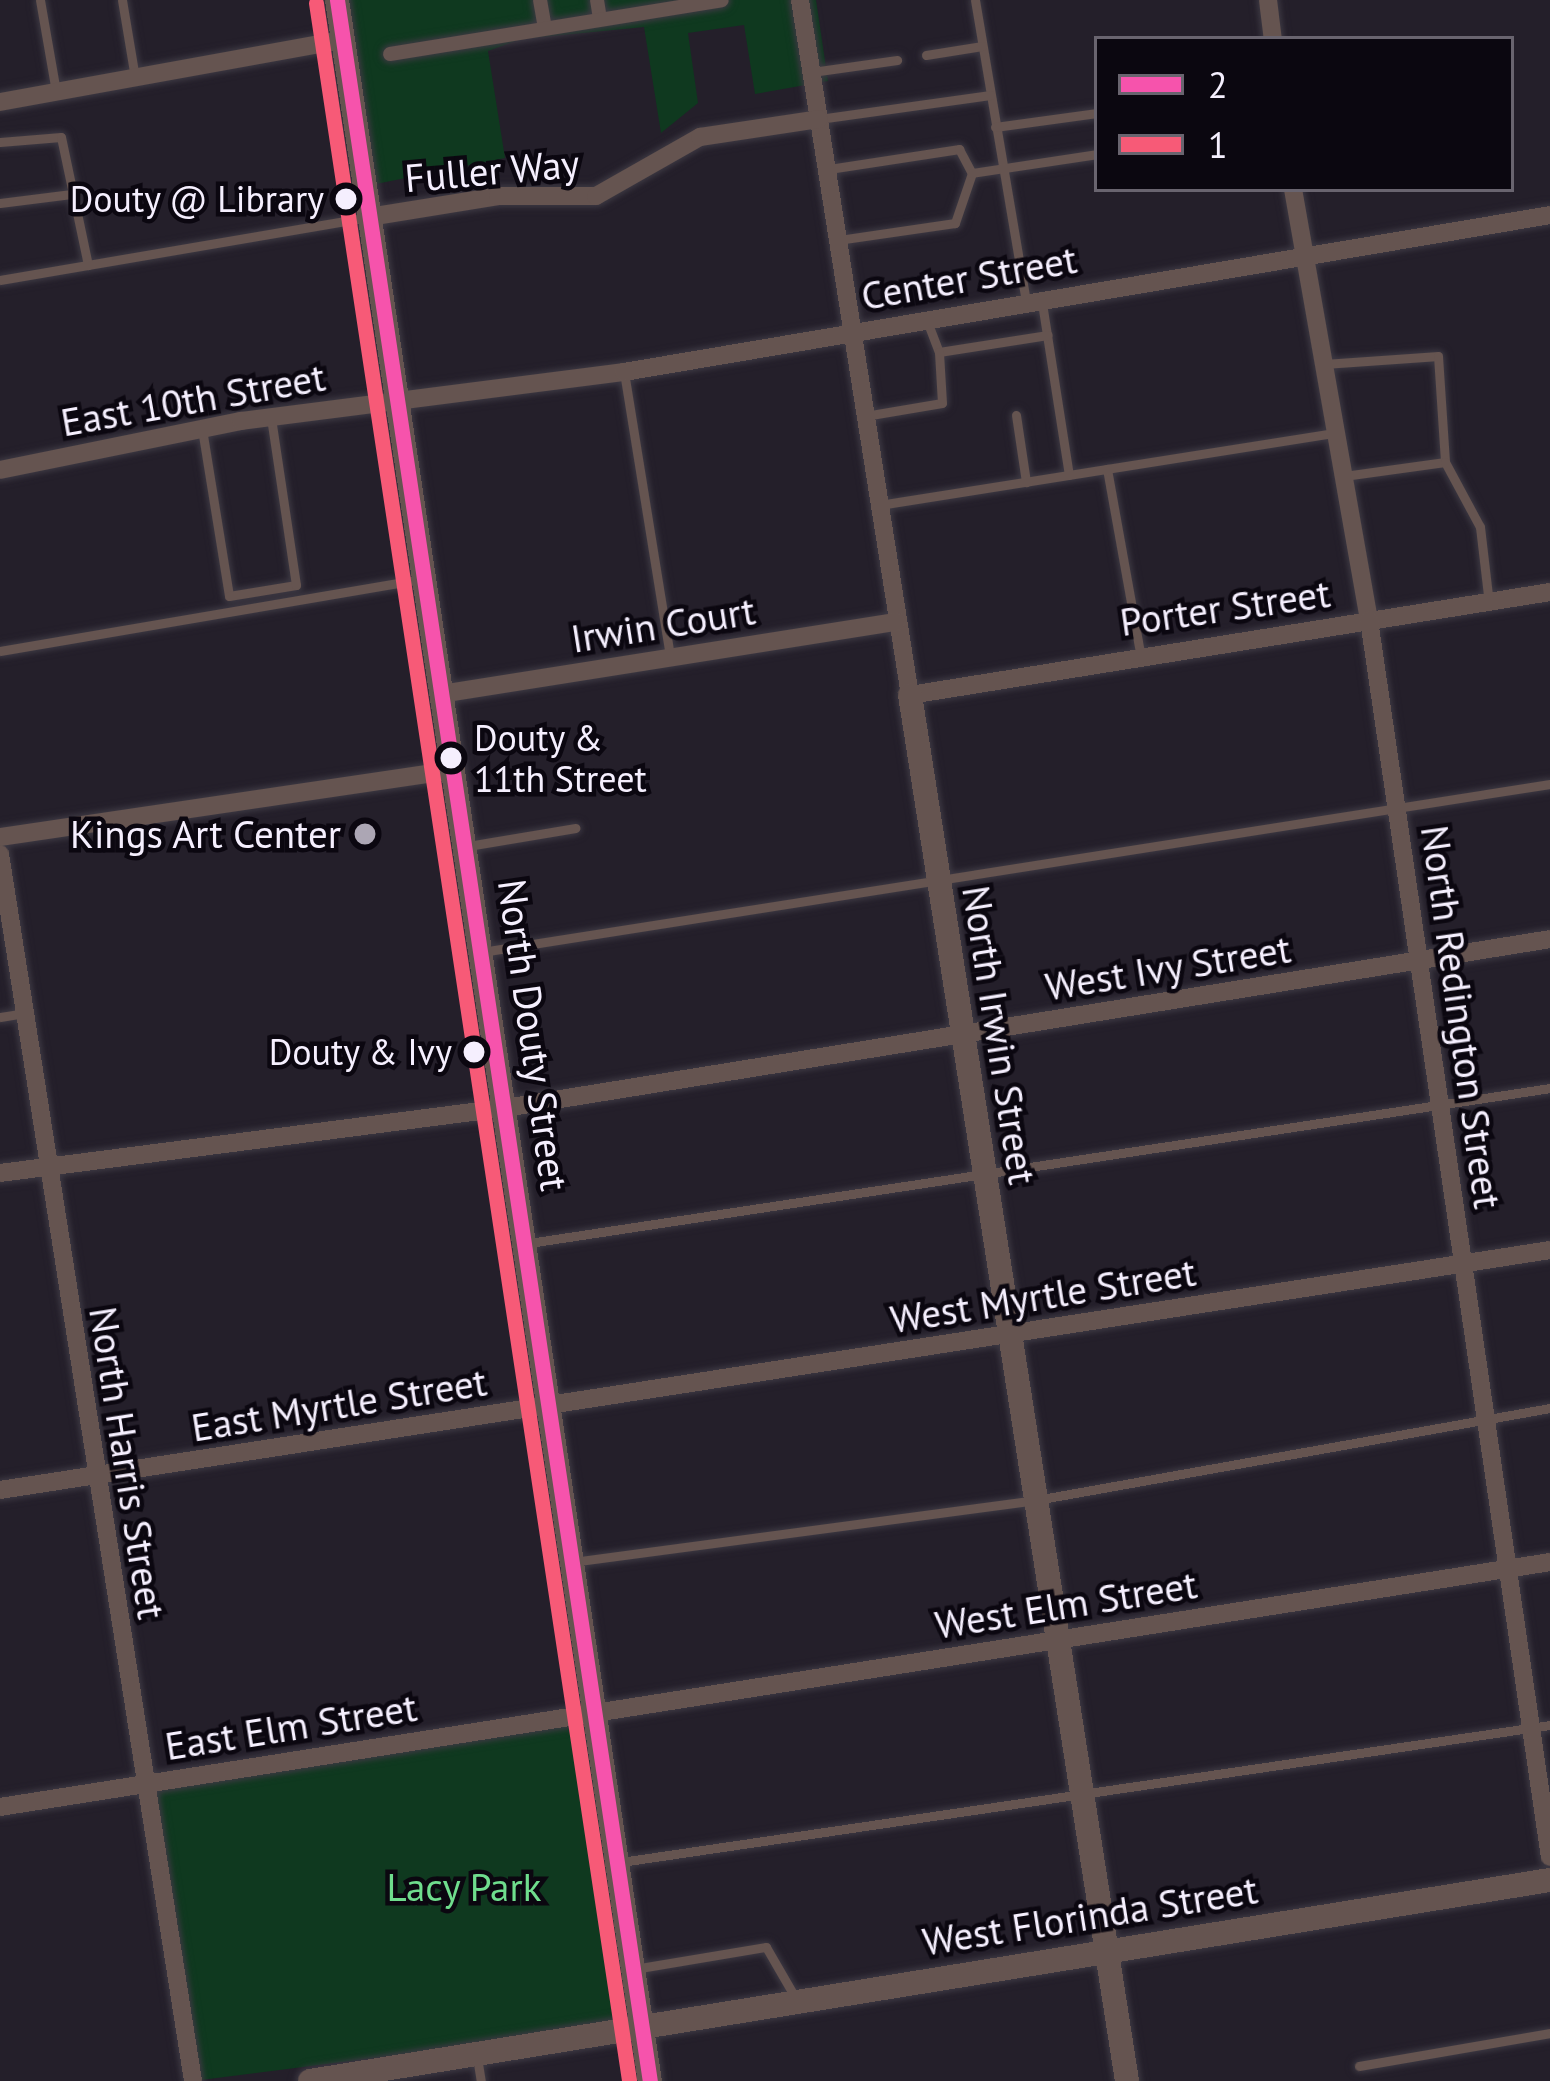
<!DOCTYPE html>
<html>
<head>
<meta charset="utf-8">
<style>
	body { margin:0 }
	#map { position:relative; width:1550px; height:2081px; overflow:hidden; background:#241f2a; font-family:"PT Sans",sans-serif }
	div>[style] { position:absolute }
	[style*='--x'] { left:calc(var(--x)*1px); top:calc(var(--y)*1px); width:calc(var(--w)*1px); rotate:calc(var(--a)*1deg) }
	.green>* { inset:0; background:#0f391f }
	.roads { filter:drop-shadow(0 0 3px #3d3943) drop-shadow(0 0 3px #3d3943) }
	.service>* { height:9px; margin:-4.5px; padding:0 4.5px; transform-origin:4.5px; border-radius:4.5px; background:#655450 }
	.pedestrian>* { height:14px; margin:-7px; padding:0 7px; transform-origin:7px; border-radius:7px; background:#655450 }
	.minor>* { height:18px; margin:-9px; padding:0 9px; transform-origin:9px; border-radius:9px; background:#655450 }
	.tertiary>* { height:24px; margin:-12px; padding:0 12px; transform-origin:12px; border-radius:12px; background:#655450 }
	.bus-1>* { height:15px; margin:-7.5px; padding:0 7.5px; transform-origin:7.5px; border-radius:7.5px; background:#f653ac }
	.bus-2>* { height:15px; margin:-7.5px; padding:0 7.5px; transform-origin:7.5px; border-radius:7.5px; background:#f75a77 }
	.dots>* { width:33px; height:33px; translate:-50% -50%; box-sizing:border-box; border:6px solid #0b0710; border-radius:50% }
	span { translate:-50% -50%; white-space:nowrap; text-align:center; line-height:1.15; -webkit-text-stroke:9px #0b0710; paint-order:stroke }
	.bus-label { font-size:36px; color:#f5effe }
	.right { translate:-100% -50%; text-align:right }
	.left { translate:0 -50%; text-align:left }
	.street-label { font-size:39px; color:#f5effe }
	.poi-label { font-size:39px; color:#f5effe }
	.park-label { font-size:39px; color:#6fdd8d }
	.legend { position:absolute; left:1094px; top:36px; width:420px; height:156px; box-sizing:border-box; background:#0b0710; border:3px solid #69646f; margin:0; padding:15px 21px; list-style:none; font-size:36px; color:#f5effe }
	.legend li { display:flex; align-items:center; gap:24px; height:60px }
	.legend b { width:60px; border:3px solid #69646f }
</style>
</head>
<body>
<div id="map">
	<div class="green">
		<div style="clip-path:polygon(337px 0,816px 0,828px 81px,755px 94px,744px 25px,688px 33px,698px 103px,661px 133px,644px 27px,521px 39px,488px 51px,505px 158px,366px 186px)"></div>
		<div style="clip-path:polygon(592px 1713px,641px 2024px,193px 2081px,144px 1784px)"></div>
	</div>
	<div class="roads">
		<div class="service">
			<div style="--x:40;--y:0;--w:93;--a:80.1"></div>
			<div style="--x:122;--y:0;--w:79;--a:80.5"></div>
			<div style="--x:975;--y:0;--w:304;--a:80.4"></div>
			<div style="--x:926;--y:55;--w:57;--a:-9.1"></div>
			<div style="--x:812;--y:72;--w:86;--a:-8"></div>
			<div style="--x:819;--y:119;--w:173;--a:-8"></div>
			<div style="--x:995;--y:127;--w:103;--a:-7.8"></div>
			<div style="--x:0;--y:142;--w:61;--a:-4.7"></div>
			<div style="--x:61;--y:137;--w:131;--a:78.1"></div>
			<div style="--x:829;--y:169;--w:132;--a:-8.7"></div>
			<div style="--x:959;--y:149;--w:27;--a:62"></div>
			<div style="--x:972;--y:173;--w:53;--a:108.8"></div>
			<div style="--x:955;--y:223;--w:117;--a:171.7"></div>
			<div style="--x:972;--y:173;--w:126;--a:-8.6"></div>
			<div style="--x:0;--y:203;--w:72;--a:-7.2"></div>
			<div style="--x:0;--y:280;--w:374;--a:-9.7"></div>
			<div style="--x:1042;--y:303;--w:174;--a:81.1"></div>
			<div style="--x:927;--y:321;--w:33;--a:69"></div>
			<div style="--x:939;--y:352;--w:110;--a:-8.9"></div>
			<div style="--x:1325;--y:364;--w:113;--a:-4"></div>
			<div style="--x:1438;--y:356;--w:106;--a:86.2"></div>
			<div style="--x:624;--y:372;--w:289;--a:80.8"></div>
			<div style="--x:1016;--y:415;--w:68;--a:81.5"></div>
			<div style="--x:865;--y:416;--w:78;--a:-9.6"></div>
			<div style="--x:942;--y:403;--w:51;--a:-93.4"></div>
			<div style="--x:202;--y:429;--w:169;--a:80.8"></div>
			<div style="--x:229;--y:596;--w:68;--a:-9.3"></div>
			<div style="--x:296;--y:585;--w:170;--a:-98.5"></div>
			<div style="--x:1107;--y:469;--w:186;--a:79.8"></div>
			<div style="--x:1344;--y:476;--w:102;--a:-7.9"></div>
			<div style="--x:1445;--y:462;--w:74;--a:61.7"></div>
			<div style="--x:1480;--y:527;--w:78;--a:83.3"></div>
			<div style="--x:879;--y:505;--w:463;--a:-9"></div>
			<div style="--x:0;--y:651;--w:426;--a:-9.7"></div>
			<div style="--x:468;--y:846;--w:109;--a:-9.5"></div>
			<div style="--x:488;--y:951;--w:1075;--a:-8.94"></div>
			<div style="--x:0;--y:1017;--w:25;--a:-9"></div>
			<div style="--x:529;--y:1243;--w:1033;--a:-8.63"></div>
			<div style="--x:572;--y:1562;--w:468;--a:-7.6"></div>
			<div style="--x:1036;--y:1500;--w:522;--a:-10.15"></div>
			<div style="--x:621;--y:1862;--w:939;--a:-8.39"></div>
			<div style="--x:634;--y:1969;--w:134;--a:-9.5"></div>
			<div style="--x:766;--y:1947;--w:58;--a:59.9"></div>
			<div style="--x:477;--y:2057;--w:24;--a:81"></div>
			<div style="--x:1359;--y:2066;--w:194;--a:-9.8"></div>
		</div>
		<div class="pedestrian">
			<div style="--x:540;--y:0;--w:28;--a:80"></div>
			<div style="--x:597;--y:0;--w:19;--a:81"></div>
			<div style="--x:390;--y:54;--w:336;--a:-9.2"></div>
		</div>
		<div class="minor">
			<div style="--x:800;--y:0;--w:704;--a:81.01"></div>
			<div style="--x:910;--y:695;--w:648;--a:-9.14"></div>
			<div style="--x:1268;--y:0;--w:39;--a:83"></div>
			<div style="--x:0;--y:102;--w:348;--a:-10.3"></div>
			<div style="--x:1293;--y:189;--w:438;--a:80"></div>
			<div style="--x:1369;--y:620;--w:1250;--a:81.68"></div>
			<div style="--x:369;--y:217;--w:131;--a:-9.2"></div>
			<div style="--x:498;--y:196;--w:98;--a:0"></div>
			<div style="--x:596;--y:196;--w:120;--a:-29.6"></div>
			<div style="--x:700;--y:137;--w:120;--a:-8.6"></div>
			<div style="--x:0;--y:470;--w:246;--a:-11.5"></div>
			<div style="--x:241;--y:421;--w:386;--a:-7.3"></div>
			<div style="--x:624;--y:372;--w:939;--a:-9.62"></div>
			<div style="--x:441;--y:694;--w:461;--a:-9"></div>
			<div style="--x:0;--y:837;--w:460;--a:-8.4"></div>
			<div style="--x:0;--y:854;--w:1242;--a:81.06"></div>
			<div style="--x:0;--y:1173;--w:515;--a:-7.36"></div>
			<div style="--x:511;--y:1107;--w:1052;--a:-9.18"></div>
			<div style="--x:0;--y:1490;--w:1568;--a:-8.8"></div>
			<div style="--x:0;--y:1807;--w:1569;--a:-8.98"></div>
		</div>
		<div class="tertiary">
			<div style="--x:337;--y:0;--w:2104;--a:81.45"></div>
			<div style="--x:910;--y:695;--w:1403;--a:81.1"></div>
			<div style="--x:310;--y:2081;--w:1256;--a:-9.21"></div>
		</div>
	</div>
	<div class="bus-1">
		<div style="--x:337;--y:0;--w:2104;--a:81.45"></div>
	</div>
	<div class="bus-2">
		<div style="--x:316;--y:3;--w:2101;--a:81.43"></div>
	</div>
	<div class="dots">
		<div style="left:346px;top:199px;background:#f5effe"></div>
		<div style="left:451px;top:758px;background:#f5effe"></div>
		<div style="left:365px;top:834px;background:#aca6b4"></div>
		<div style="left:474px;top:1052px;background:#f5effe"></div>
	</div>
	<div class="bus-label">
		<span class="right" style="left:324px;top:199px">Douty @ Library</span>
		<span class="left" style="left:474px;top:758px">Douty &amp;<br>11th Street</span>
		<span class="right" style="left:452px;top:1052px">Douty &amp; Ivy</span>
	</div>
	<div class="street-label">
		<span style="left:492px;top:171px;rotate:-5deg">Fuller Way</span>
		<span style="left:969px;top:278px;rotate:-10deg">Center Street</span>
		<span style="left:193px;top:400px;rotate:-10deg">East 10th Street</span>
		<span style="left:1225px;top:608px;rotate:-8deg">Porter Street</span>
		<span style="left:663px;top:625px;rotate:-9deg">Irwin Court</span>
		<span style="left:1168px;top:968px;rotate:-9deg">West Ivy Street</span>
		<span style="left:1461px;top:1017px;rotate:82deg">North Redington Street</span>
		<span style="left:533px;top:1035px;rotate:82deg">North Douty Street</span>
		<span style="left:999px;top:1035px;rotate:81deg">North Irwin Street</span>
		<span style="left:1043px;top:1296px;rotate:-9deg">West Myrtle Street</span>
		<span style="left:339px;top:1405px;rotate:-9deg">East Myrtle Street</span>
		<span style="left:127px;top:1463px;rotate:81deg">North Harris Street</span>
		<span style="left:1066px;top:1605px;rotate:-9deg">West Elm Street</span>
		<span style="left:291px;top:1727px;rotate:-9deg">East Elm Street</span>
		<span style="left:1090px;top:1916px;rotate:-9deg">West Florinda Street</span>
	</div>
	<div class="poi-label">
		<span class="right" style="left:341px;top:834px">Kings Art Center</span>
	</div>
	<div class="park-label">
		<span style="left:464px;top:1887px">Lacy Park</span>
	</div>
	<ul class="legend">
	<li><b style="height:15px;background:#f653ac"></b>2</li>
	<li><b style="height:15px;background:#f75a77"></b>1</li>
	</ul>
</div>
</body>
</html>
